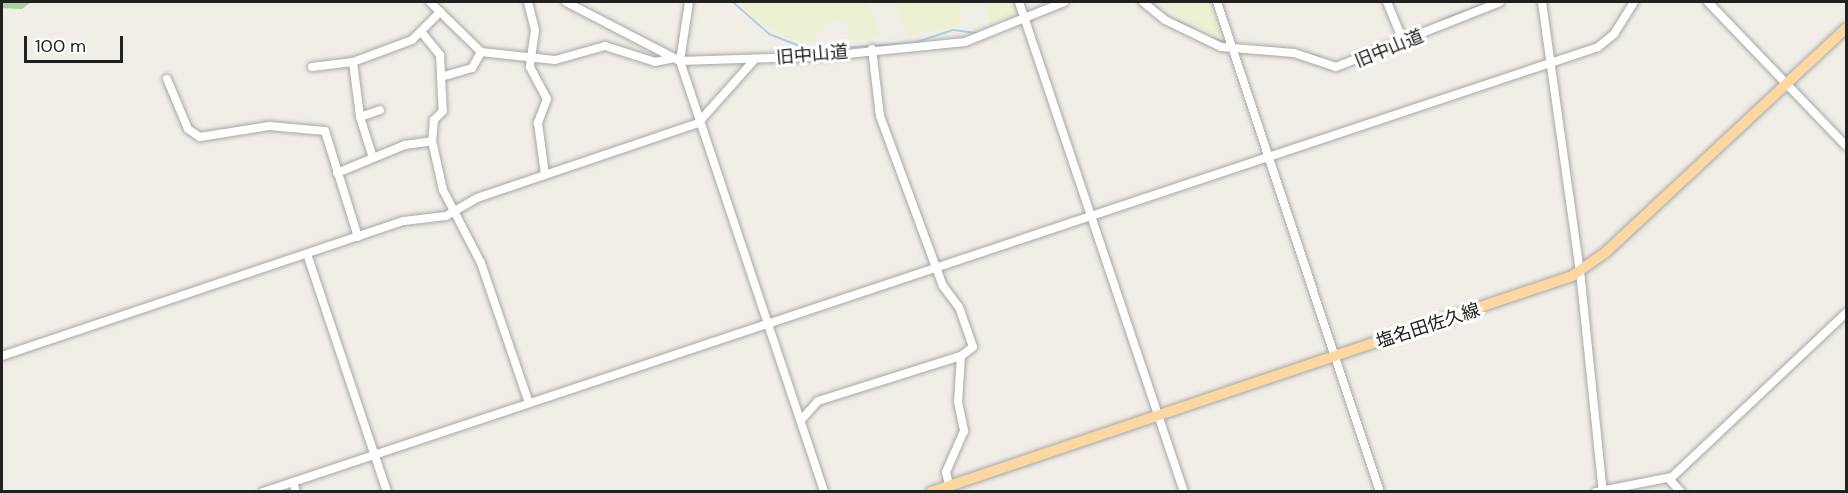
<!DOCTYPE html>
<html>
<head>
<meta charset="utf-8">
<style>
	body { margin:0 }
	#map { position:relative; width:1848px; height:493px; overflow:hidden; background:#f1eee7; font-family:"DM Sans","Noto Sans JP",sans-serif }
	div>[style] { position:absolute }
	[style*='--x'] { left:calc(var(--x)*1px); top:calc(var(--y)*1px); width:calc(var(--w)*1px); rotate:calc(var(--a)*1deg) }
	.farmland>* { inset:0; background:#edf0d3 }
	.forest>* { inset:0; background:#aad19c }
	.stream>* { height:2px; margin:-1px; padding:0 1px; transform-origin:1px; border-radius:1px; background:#a8d1df }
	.roads { filter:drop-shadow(0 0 2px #a8a8a8) drop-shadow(0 0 2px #a8a8a8) }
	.minor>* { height:8px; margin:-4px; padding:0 4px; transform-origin:4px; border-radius:4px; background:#fff }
	.major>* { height:10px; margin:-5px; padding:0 5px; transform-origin:5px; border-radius:5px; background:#fdd7a1 }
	span { translate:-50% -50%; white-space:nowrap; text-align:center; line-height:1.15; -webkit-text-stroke:6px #fff; paint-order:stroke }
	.street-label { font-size:18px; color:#212121 }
	.frame { position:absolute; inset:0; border:3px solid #212121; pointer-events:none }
	.scale { position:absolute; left:24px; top:36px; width:99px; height:27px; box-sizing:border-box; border:3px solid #212121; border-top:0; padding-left:8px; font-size:18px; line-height:21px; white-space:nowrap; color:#212121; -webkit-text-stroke:4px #fff; paint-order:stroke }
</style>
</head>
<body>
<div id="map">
	<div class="farmland">
		<div style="clip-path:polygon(737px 2px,869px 2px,880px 36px,849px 42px,848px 26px,840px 20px,826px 25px,811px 42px,792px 39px,762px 25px)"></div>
		<div style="clip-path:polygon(894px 2px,961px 2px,960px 27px,906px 36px)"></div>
		<div style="clip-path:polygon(983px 2px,1013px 2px,1017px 14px,991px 25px)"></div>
		<div style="clip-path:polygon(1160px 2px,1212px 2px,1224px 39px,1173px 14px)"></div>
	</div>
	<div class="forest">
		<div style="clip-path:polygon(2px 2px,31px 2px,22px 9px,2px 8px)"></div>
	</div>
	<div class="stream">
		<div style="--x:733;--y:2;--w:48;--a:41.6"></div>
		<div style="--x:769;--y:34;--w:44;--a:21.3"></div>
		<div style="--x:810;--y:50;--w:104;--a:-3.9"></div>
		<div style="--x:914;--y:43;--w:41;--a:-18.4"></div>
		<div style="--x:953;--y:30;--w:24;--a:7"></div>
		<div style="--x:1150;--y:2;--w:11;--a:41"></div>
		<div style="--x:1442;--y:20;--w:49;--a:-21.4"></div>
		<div style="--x:1177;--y:21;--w:16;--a:27"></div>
		<div style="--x:1212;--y:38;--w:16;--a:18"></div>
		<div style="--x:1282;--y:48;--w:39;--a:13"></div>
	</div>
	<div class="roads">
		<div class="minor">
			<div style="--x:430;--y:2;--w:71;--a:44.4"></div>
			<div style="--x:481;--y:52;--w:74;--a:6.2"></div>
			<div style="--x:555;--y:60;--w:52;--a:-15.6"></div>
			<div style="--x:605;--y:46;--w:52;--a:17.7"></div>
			<div style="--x:655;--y:62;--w:16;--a:-11"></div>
			<div style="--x:528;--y:2;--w:29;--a:76"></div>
			<div style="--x:535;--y:30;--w:37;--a:98"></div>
			<div style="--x:530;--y:67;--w:36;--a:62"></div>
			<div style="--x:547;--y:99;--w:26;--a:111"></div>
			<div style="--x:538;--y:123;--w:52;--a:82.3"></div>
			<div style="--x:566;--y:2;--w:128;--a:27.4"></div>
			<div style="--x:680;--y:61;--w:147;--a:-1.9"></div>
			<div style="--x:827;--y:56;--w:139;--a:-5.8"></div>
			<div style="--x:965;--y:42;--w:107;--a:-22"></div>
			<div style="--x:689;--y:2;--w:60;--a:98.7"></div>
			<div style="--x:680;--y:61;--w:454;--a:71.5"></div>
			<div style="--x:1019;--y:2;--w:517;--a:71.39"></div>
			<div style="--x:1143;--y:2;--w:28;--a:39"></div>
			<div style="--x:1165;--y:20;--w:62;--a:25.7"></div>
			<div style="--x:1221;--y:47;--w:73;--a:4.7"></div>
			<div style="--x:1294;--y:53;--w:44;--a:18.4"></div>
			<div style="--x:1336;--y:67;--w:176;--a:-21.6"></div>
			<div style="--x:1217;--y:2;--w:516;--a:71.6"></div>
			<div style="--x:1387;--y:2;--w:44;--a:67.5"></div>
			<div style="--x:1542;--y:2;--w:272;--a:82"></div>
			<div style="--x:1580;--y:271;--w:222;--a:84.1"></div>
			<div style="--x:1708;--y:2;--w:199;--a:46.2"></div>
			<div style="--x:423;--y:34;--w:27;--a:51"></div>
			<div style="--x:440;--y:55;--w:22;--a:87"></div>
			<div style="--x:872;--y:49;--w:67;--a:83.2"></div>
			<div style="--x:880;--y:116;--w:181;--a:69.7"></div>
			<div style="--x:943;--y:286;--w:26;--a:53"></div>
			<div style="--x:959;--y:307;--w:42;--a:70.7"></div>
			<div style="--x:973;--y:347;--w:15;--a:143"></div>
			<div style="--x:961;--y:356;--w:46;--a:93.7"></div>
			<div style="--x:958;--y:402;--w:30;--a:78"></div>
			<div style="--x:964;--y:431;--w:45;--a:113.7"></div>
			<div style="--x:946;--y:472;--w:13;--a:77"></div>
			<div style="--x:481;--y:52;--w:18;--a:119"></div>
			<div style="--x:472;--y:68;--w:32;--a:164"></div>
			<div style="--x:441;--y:77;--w:34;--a:87"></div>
			<div style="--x:443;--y:111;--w:13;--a:135"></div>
			<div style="--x:434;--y:120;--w:21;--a:95"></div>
			<div style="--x:432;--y:141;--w:50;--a:77.3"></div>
			<div style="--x:443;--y:190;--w:82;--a:62.5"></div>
			<div style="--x:481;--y:263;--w:148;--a:71.1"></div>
			<div style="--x:353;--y:62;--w:55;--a:82.7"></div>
			<div style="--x:312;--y:67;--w:41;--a:-7"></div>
			<div style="--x:353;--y:62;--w:63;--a:-20.4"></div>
			<div style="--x:412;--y:40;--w:40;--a:-45"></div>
			<div style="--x:167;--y:79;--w:54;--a:67.2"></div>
			<div style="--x:188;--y:129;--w:14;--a:34"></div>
			<div style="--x:200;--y:137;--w:70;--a:-9.1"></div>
			<div style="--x:269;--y:126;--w:56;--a:5.1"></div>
			<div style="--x:325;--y:131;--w:111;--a:72.7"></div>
			<div style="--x:373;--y:158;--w:43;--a:-107.6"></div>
			<div style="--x:360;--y:117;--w:21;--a:-19"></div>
			<div style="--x:337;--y:173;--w:74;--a:-22.4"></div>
			<div style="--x:405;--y:145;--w:27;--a:-8"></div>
			<div style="--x:307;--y:254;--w:251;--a:71.4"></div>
			<div style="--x:2;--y:356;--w:424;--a:-18.6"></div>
			<div style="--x:404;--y:221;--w:42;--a:-6.8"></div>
			<div style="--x:446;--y:216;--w:36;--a:-30"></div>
			<div style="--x:477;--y:198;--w:233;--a:-18.7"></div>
			<div style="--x:698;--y:123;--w:86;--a:-48.3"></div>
			<div style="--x:801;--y:420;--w:25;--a:-48"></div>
			<div style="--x:818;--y:401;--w:150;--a:-17.5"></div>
			<div style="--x:1669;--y:479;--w:18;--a:47"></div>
			<div style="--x:293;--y:482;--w:10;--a:73"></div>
			<div style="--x:263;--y:492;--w:1407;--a:-18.43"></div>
			<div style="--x:1598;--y:47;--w:21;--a:-39"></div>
			<div style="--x:1614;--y:34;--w:38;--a:-58"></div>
			<div style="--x:1596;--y:492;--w:77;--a:-11.2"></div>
			<div style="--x:1672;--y:477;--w:239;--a:-43.3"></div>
		</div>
		<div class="major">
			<div style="--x:931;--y:492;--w:676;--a:-18.62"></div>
			<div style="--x:1572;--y:276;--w:42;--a:-35.2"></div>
			<div style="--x:1606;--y:252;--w:328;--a:-43"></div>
		</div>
	</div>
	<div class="street-label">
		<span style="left:1389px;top:49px;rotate:-22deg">旧中山道</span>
		<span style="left:812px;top:55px;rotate:-5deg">旧中山道</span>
		<span style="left:1428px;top:326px;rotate:-18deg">塩名田佐久線</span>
	</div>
	<div class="frame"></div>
	<div class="scale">100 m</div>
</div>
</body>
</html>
